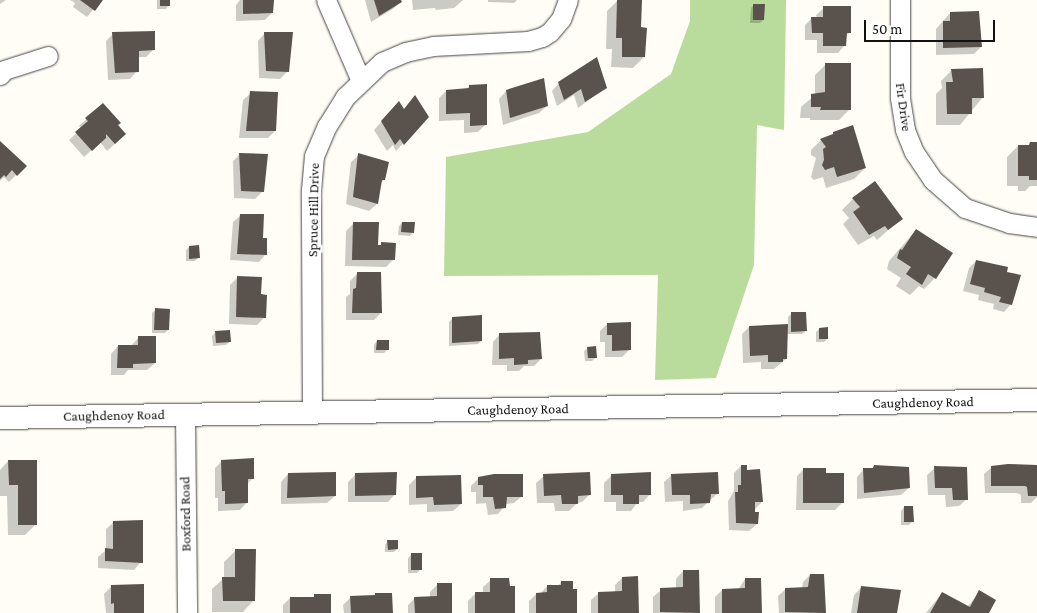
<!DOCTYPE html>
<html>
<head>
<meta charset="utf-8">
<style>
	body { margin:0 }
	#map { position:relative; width:1037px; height:613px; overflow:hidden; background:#fffdf5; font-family:"Crimson Pro",serif }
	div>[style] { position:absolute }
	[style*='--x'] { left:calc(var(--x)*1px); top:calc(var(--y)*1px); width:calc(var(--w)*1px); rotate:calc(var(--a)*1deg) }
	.forest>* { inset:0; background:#b9dc9c }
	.shadow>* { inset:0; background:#0003 }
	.building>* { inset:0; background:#5a524d }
	.roads { filter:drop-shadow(0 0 1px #444) drop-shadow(0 0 1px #444) }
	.minor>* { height:19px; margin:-9.5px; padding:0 9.5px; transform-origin:9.5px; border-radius:9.5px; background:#fff }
	.tertiary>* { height:22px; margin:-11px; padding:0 11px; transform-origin:11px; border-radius:11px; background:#fff }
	span { translate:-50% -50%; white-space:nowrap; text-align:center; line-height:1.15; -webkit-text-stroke:5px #fff; paint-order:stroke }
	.street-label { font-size:14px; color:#111 }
	.scale { position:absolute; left:864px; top:20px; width:131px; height:22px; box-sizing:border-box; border:2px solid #111; border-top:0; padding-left:6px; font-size:15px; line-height:18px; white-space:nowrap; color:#111; -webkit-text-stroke:4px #fff; paint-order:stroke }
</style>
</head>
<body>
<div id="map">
	<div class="forest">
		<div style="clip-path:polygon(690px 0,786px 0,784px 130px,757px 125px,754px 265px,716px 378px,655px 380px,658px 275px,444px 276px,446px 157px,588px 132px,671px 74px,690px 21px)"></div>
	</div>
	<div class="shadow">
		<div style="clip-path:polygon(0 0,6px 0,0 4px)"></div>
		<div style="clip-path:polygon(70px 0,101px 0,87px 17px,73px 7px,75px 3px)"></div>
		<div style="clip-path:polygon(157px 0,169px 0,169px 5px,166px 9px,157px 9px)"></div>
		<div style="clip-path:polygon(240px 0,272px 0,272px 13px,265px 20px,236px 21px,236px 5px)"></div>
		<div style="clip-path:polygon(365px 0,400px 0,400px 2px,393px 9px,371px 22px)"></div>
		<div style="clip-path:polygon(412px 0,463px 0,454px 8px,436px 10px,435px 8px,413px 10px)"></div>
		<div style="clip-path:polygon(488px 0,517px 0,514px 3px,488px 2px)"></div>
		<div style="clip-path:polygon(618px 0,644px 57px,633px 68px,611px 67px,612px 49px,606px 49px,607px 11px)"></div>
		<div style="clip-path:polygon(754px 5px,763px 20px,760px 23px,750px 23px,751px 8px)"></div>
		<div style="clip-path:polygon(824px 8px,850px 32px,845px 37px,845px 45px,838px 53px,817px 53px,817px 40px,805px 40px,805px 25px,812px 18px,817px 18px,816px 15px)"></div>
		<div style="clip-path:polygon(950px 13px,981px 47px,974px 54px,936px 55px,936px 29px)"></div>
		<div style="clip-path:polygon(265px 33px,288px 71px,280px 79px,259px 78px,258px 41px)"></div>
		<div style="clip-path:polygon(113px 34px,153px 50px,146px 57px,138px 57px,137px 71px,130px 79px,108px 80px,106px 41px)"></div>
		<div style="clip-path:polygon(826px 64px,850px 109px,839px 120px,810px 120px,810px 118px,800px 118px,801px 107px,815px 95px,815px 75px)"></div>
		<div style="clip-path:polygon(952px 70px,983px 97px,960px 125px,936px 125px,936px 94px,942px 88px,941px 81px)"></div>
		<div style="clip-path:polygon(559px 83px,606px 87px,578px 108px,574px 95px,557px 106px,552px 91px)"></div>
		<div style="clip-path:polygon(469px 86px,485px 125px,478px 132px,464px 133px,464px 120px,439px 121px,439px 98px,446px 91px,466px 90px)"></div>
		<div style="clip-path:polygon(506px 91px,547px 106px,539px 113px,503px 125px,499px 99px)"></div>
		<div style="clip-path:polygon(251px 93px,275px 131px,268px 138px,239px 138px,243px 100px)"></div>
		<div style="clip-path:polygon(103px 104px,116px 125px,117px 142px,107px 151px,100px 142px,84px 157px,69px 140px,81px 129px,79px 126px)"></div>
		<div style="clip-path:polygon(392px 110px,403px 110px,427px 117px,396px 151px,393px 145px,387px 151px,374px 130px)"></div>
		<div style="clip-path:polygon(822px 139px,865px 168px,854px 179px,826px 188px,823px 177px,814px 180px,811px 177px,816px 158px,811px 155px,811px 150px)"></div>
		<div style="clip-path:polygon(0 143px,25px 166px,9px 182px,4px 177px,0 181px)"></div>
		<div style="clip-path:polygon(1037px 144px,1037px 186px,1030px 186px,1025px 191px,1018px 191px,1018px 186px,1007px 186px,1007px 157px,1018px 146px)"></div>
		<div style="clip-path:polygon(240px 154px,263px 191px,255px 199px,234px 198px,233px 161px)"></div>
		<div style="clip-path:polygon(359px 155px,384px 180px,380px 184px,377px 204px,369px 211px,346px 204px,351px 162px)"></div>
		<div style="clip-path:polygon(853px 199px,902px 218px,877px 240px,874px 236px,858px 245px,843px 224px,849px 218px,842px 210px)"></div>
		<div style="clip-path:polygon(241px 215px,262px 239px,266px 254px,259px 262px,230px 260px,233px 222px)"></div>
		<div style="clip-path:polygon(402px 223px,413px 232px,410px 236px,398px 235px,399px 226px)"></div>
		<div style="clip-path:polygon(353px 224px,377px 246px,382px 244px,394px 259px,386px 267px,345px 266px,346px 231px)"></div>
		<div style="clip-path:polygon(916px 230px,951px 254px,935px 278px,924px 289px,919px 286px,910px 295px,896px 286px,901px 278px,887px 269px,889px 261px)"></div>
		<div style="clip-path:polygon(189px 247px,198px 258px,195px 261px,186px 261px,186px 250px)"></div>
		<div style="clip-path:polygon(976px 261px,1011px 304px,1004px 312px,993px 309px,994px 304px,978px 300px,979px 295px,963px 291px,969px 268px)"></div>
		<div style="clip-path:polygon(357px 274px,381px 313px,374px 320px,346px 320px,346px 297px,350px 294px,350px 281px)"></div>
		<div style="clip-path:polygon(238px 277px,260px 295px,264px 318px,257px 325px,229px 324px,230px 285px)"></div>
		<div style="clip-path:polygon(155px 310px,168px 330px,165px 333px,152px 333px,152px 313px)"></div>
		<div style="clip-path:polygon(791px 314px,805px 331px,802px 334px,786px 334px,786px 359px,774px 369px,761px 369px,761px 362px,743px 363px,742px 334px,749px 327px,788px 325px,788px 317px)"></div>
		<div style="clip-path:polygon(453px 318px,481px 341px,478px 344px,449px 346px,449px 322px)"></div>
		<div style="clip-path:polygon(607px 324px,629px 350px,622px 357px,605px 357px,605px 342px,600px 342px,600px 331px)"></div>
		<div style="clip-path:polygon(819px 329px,827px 339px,824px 342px,816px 342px,816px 332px)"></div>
		<div style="clip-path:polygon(216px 332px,230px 341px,226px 345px,213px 346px,212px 336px)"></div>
		<div style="clip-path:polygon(500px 334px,541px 344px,541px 359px,534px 366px,524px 366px,519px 371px,507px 371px,507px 365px,492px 365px,493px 342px)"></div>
		<div style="clip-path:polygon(139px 337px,155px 363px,147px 370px,128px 370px,124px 375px,111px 375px,111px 354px,118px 346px,131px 346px)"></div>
		<div style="clip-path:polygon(377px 341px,388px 349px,384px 353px,374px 353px,374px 345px)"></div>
		<div style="clip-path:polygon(588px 348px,595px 358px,592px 361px,585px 361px,584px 351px)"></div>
		<div style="clip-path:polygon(8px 461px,36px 524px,25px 535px,8px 535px,7px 496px,0 496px,0 470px)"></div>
		<div style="clip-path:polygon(222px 461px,253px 478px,247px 484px,247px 502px,240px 510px,218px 511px,218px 498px,215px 498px,215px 468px)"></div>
		<div style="clip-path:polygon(741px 466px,759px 484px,762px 484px,762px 502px,755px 509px,757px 524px,749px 531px,729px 530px,728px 501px,734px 491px,734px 473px)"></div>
		<div style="clip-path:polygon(1037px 466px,1037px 497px,1031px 503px,1021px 503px,1021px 495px,1017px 493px,985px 493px,984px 474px,992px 467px)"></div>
		<div style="clip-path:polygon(874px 467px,909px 488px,901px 495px,857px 499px,857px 477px,864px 469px,871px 469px)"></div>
		<div style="clip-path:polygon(935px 468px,967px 499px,959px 506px,946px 507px,945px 495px,928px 495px,927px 475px)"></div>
		<div style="clip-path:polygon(804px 469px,824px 474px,843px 502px,835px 510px,796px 510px,797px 476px)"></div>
		<div style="clip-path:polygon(288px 474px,335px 496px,327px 503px,281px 504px,281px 482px)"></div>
		<div style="clip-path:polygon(356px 474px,395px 494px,388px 502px,348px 502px,348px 482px)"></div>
		<div style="clip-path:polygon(612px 475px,650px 494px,643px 502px,638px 502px,631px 511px,616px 511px,616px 502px,604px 502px,604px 483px)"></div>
		<div style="clip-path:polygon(672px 475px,717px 494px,702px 508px,683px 511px,683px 501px,665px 502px,664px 482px)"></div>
		<div style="clip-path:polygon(544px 476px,589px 495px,582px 502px,577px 503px,569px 511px,555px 511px,554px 503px,537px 503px,536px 483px)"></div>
		<div style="clip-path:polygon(416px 478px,461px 504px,453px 511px,427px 512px,427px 504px,409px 505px,409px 485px)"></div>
		<div style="clip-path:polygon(479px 478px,522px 496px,514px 503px,506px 504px,498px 514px,488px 515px,486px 503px,476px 504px,476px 492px,471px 492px,471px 486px)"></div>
		<div style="clip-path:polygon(904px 507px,912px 522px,909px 525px,901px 525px,901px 511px)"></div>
		<div style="clip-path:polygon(114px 522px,141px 562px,134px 570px,98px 568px,98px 557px,106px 550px,106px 529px)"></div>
		<div style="clip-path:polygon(388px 541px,397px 549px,394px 552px,385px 552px,385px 545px)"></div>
		<div style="clip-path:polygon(235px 551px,254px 600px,243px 612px,212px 612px,212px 589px,224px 578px,224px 562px)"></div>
		<div style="clip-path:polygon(411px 555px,421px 569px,417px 573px,408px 573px,408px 558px)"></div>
		<div style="clip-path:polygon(683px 571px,698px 571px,699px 613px,653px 613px,653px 597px,661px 590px,676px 588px,676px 579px)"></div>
		<div style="clip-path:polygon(810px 575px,823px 575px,825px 613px,779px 613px,778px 596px,786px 589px,802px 589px,803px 582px)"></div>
		<div style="clip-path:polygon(622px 578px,638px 613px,591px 613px,591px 600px,599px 593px,615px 592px,615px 585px)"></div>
		<div style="clip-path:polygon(745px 579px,761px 613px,715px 613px,715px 597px,722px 590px,738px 590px)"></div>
		<div style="clip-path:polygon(491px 580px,514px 613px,468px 613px,468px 601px,476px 593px,483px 593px,483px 587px)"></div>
		<div style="clip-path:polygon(561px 582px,576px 613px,529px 613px,529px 601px,536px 594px,540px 594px,547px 586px,558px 586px)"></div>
		<div style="clip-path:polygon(437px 585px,451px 613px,408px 613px,408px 605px,415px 598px,430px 598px,430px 592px)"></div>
		<div style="clip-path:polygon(112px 586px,143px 613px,106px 613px,104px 594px)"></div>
		<div style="clip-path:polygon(862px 587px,896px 613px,851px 613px,854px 595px)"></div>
		<div style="clip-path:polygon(980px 592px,988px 613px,926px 613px,942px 593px,967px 607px)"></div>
		<div style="clip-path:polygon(330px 596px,330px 613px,283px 613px,283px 605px,290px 598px)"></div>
		<div style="clip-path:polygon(351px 597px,392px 613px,344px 613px,343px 605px)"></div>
	</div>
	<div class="building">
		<div style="clip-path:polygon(80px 0,103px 0,95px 11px)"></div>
		<div style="clip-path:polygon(160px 0,170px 0,170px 6px,160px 6px)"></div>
		<div style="clip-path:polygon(243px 0,274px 0,273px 13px,243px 14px)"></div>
		<div style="clip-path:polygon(374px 0,401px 0,402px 2px,379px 16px)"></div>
		<div style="clip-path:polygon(617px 0,642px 0,641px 27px,647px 28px,645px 57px,622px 57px,622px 38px,616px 38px)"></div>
		<div style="clip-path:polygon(753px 4px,765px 4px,764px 20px,753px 20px)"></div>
		<div style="clip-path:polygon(823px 6px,851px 6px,851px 33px,847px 33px,846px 46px,823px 46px,823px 33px,812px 33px,811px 17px,823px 17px)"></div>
		<div style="clip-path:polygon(979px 11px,982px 47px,943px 48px,943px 21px,950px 21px,950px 12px)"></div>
		<div style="clip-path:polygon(155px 31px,155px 50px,139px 51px,139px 72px,115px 73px,112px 32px)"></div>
		<div style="clip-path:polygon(264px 32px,293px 32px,289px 72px,266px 71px)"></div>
		<div style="clip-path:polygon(597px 57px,607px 88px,585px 102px,581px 89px,564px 100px,558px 82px)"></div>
		<div style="clip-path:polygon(825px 63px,851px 63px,851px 110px,820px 110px,821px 107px,811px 107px,811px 94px,825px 92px)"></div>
		<div style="clip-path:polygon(983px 68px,984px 98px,972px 98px,972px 114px,947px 114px,946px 82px,953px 82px,951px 69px)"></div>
		<div style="clip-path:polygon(544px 78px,548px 106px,510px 118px,506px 90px)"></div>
		<div style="clip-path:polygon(487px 84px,487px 125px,470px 126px,470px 113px,446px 114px,446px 90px,469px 88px,469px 85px)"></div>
		<div style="clip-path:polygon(250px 91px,278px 92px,276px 131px,246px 131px)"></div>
		<div style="clip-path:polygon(415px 95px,429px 117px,404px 145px,400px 139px,395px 145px,381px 121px,399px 101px,404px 109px)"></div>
		<div style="clip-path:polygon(103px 103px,121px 123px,118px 125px,126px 134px,115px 144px,106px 134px,106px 138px,92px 151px,75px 132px,88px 121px,85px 118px)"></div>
		<div style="clip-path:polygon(853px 125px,866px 168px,837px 177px,834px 167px,825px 170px,822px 165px,824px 160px,823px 149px,826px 147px,820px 139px,833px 134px,833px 132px)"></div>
		<div style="clip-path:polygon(0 141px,27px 166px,17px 176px,12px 170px,6px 177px,4px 175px,0 179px)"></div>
		<div style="clip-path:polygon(1030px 142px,1037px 142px,1037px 180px,1029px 180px,1029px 176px,1018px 176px,1018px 145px,1029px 145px)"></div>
		<div style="clip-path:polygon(239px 153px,268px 154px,264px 192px,241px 191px)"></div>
		<div style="clip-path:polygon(358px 153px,389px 162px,385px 180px,382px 180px,378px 204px,353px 197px)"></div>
		<div style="clip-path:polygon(875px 181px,903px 219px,888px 230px,885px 226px,869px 235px,853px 212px,860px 207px,852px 198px)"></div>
		<div style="clip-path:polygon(240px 214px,264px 214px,263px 238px,267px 238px,267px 255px,237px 254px)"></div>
		<div style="clip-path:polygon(353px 222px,379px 222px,378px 245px,381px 245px,381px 242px,396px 243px,395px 260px,352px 260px)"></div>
		<div style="clip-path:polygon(402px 222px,415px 222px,414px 233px,401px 232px)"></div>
		<div style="clip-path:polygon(916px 229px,953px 253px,936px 279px,928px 274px,922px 285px,906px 274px,911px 267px,897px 258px,900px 249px,902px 250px)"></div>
		<div style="clip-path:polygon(199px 245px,200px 258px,189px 259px,189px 246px)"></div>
		<div style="clip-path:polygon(976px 260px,1008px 267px,1007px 272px,1021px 275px,1012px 305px,999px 302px,1001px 297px,984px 292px,985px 288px,970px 284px)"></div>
		<div style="clip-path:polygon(357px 272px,381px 272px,382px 313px,352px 313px,353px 289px,356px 288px)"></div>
		<div style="clip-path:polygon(237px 276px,262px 277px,261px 294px,267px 295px,266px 318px,236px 317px)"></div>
		<div style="clip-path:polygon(155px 308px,170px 309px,169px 330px,154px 330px)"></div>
		<div style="clip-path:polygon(791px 312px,806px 312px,807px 331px,791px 332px)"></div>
		<div style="clip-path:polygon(482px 315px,482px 341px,452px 343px,452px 317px)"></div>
		<div style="clip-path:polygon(631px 322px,631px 350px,612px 351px,612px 335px,607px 335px,607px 323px)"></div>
		<div style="clip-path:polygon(788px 324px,787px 359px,783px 359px,783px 362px,768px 362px,768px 355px,750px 356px,749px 326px)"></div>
		<div style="clip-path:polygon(828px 327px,828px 339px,819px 339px,819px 328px)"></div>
		<div style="clip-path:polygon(230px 330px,231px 342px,216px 343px,215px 331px)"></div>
		<div style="clip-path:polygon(540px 332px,542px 359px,528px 360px,528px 364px,514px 365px,514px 358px,499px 359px,499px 333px)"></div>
		<div style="clip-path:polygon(138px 336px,156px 336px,156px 363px,133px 364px,133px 368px,117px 368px,118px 345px,138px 345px)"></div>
		<div style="clip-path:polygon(377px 340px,389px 340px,389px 350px,376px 350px)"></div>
		<div style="clip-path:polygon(596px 346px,597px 358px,588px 358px,587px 347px)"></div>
		<div style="clip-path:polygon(254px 458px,254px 479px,248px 479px,248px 503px,225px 504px,225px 491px,222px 491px,221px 460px)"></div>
		<div style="clip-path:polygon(8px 460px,37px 460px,37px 525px,18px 525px,18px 485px,9px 485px)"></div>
		<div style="clip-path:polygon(1008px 464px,1037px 465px,1037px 496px,1028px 496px,1027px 487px,1025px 486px,991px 486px,991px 466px)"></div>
		<div style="clip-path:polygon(741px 465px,747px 465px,747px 470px,760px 469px,763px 502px,755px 502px,755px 512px,759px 512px,758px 524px,736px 523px,735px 492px,738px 492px,738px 485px,741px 485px)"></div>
		<div style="clip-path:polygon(874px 465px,909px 467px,910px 488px,864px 493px,863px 468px,873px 468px)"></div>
		<div style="clip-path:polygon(934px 466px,967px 467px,968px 500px,953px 500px,952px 488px,935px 488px)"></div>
		<div style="clip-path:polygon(803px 468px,826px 468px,826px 473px,844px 473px,844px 503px,803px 503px)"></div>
		<div style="clip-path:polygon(336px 472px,336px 496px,287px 498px,288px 473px)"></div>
		<div style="clip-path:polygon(397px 472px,396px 495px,355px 496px,355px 473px)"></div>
		<div style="clip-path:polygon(590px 472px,591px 495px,578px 496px,578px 504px,562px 504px,561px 495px,544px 496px,543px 474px)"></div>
		<div style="clip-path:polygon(651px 472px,651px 495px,639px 495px,639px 504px,623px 504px,623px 495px,611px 495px,611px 474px)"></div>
		<div style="clip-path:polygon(718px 472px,719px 494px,711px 494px,710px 503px,690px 504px,690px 495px,672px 495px,671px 474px)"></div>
		<div style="clip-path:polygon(494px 474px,523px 474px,523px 497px,507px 497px,506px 508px,495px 509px,493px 497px,483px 497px,483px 485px,478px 485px,478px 477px)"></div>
		<div style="clip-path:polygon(461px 475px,462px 504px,434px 505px,433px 497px,416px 498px,416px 476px)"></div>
		<div style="clip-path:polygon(904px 506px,913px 506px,914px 522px,904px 522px)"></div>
		<div style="clip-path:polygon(143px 520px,143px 563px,105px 561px,105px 548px,113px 549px,113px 521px)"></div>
		<div style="clip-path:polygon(387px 540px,398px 540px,398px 549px,388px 550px)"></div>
		<div style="clip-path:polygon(235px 549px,256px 549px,255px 601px,223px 601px,222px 577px,235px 577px)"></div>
		<div style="clip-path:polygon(411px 553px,422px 553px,422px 570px,411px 570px)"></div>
		<div style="clip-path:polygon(683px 570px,699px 570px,700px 613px,660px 612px,660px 588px,683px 587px)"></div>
		<div style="clip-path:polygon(810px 574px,824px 574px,826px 613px,785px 612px,785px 588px,808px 587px)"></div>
		<div style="clip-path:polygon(638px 576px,639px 613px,598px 613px,598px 592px,622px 591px,622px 577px)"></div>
		<div style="clip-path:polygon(490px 578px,509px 578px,510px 586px,515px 586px,515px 613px,475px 613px,475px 592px,490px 592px)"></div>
		<div style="clip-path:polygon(745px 578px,761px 578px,762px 613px,722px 613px,722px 589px,745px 588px)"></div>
		<div style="clip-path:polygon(561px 581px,573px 581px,573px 589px,577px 589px,577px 613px,536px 613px,536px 593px,547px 592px,547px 585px,561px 585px)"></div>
		<div style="clip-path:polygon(437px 583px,452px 583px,452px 613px,415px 613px,414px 597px,437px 596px)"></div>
		<div style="clip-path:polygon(144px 584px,144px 613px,114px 613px,114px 603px,111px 604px,111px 585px)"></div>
		<div style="clip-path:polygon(861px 586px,901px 590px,897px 613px,857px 613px)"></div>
		<div style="clip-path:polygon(979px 590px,996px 600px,989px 613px,930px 613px,942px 592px,970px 607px)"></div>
		<div style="clip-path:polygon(375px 593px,392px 593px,393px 613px,351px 613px,350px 596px,375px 595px)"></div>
		<div style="clip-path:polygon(314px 594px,331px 594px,331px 613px,290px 613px,290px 597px,314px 597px)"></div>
	</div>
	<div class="roads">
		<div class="minor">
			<div style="--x:326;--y:0;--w:88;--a:66.6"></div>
			<div style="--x:900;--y:0;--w:98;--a:90"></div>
			<div style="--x:900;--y:98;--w:32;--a:81"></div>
			<div style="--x:905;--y:130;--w:24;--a:68"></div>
			<div style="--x:914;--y:152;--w:34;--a:56"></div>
			<div style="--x:933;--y:180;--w:43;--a:41.2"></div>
			<div style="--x:965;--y:208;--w:46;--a:18.8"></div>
			<div style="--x:1009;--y:223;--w:28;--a:8"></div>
			<div style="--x:0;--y:75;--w:6;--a:-51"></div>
			<div style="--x:4;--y:70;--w:46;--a:-17.7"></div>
			<div style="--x:312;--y:412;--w:222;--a:-90.3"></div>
			<div style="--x:311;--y:190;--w:34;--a:-85"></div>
			<div style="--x:314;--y:156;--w:33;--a:-67"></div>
			<div style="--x:327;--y:126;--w:34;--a:-58"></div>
			<div style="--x:345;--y:97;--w:51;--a:-43.4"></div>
			<div style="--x:382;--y:62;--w:25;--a:-23"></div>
			<div style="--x:405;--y:52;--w:29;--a:-12"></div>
			<div style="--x:433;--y:46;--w:95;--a:-3"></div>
			<div style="--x:528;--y:41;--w:15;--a:-16"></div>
			<div style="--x:542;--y:37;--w:9;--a:-32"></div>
			<div style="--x:550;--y:32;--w:17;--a:-50"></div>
			<div style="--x:561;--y:19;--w:20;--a:-70"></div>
			<div style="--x:185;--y:414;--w:199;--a:89.4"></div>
		</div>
		<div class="tertiary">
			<div style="--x:0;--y:418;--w:1037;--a:-0.99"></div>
		</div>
	</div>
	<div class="street-label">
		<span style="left:904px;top:107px;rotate:82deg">Fir Drive</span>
		<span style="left:313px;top:210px;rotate:-89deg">Spruce Hill Drive</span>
		<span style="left:923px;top:402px;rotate:-1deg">Caughdenoy Road</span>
		<span style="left:518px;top:409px;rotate:-1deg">Caughdenoy Road</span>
		<span style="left:114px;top:415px;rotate:-1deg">Caughdenoy Road</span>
		<span style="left:185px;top:514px;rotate:-91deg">Boxford Road</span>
	</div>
	<div class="scale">50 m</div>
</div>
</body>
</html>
